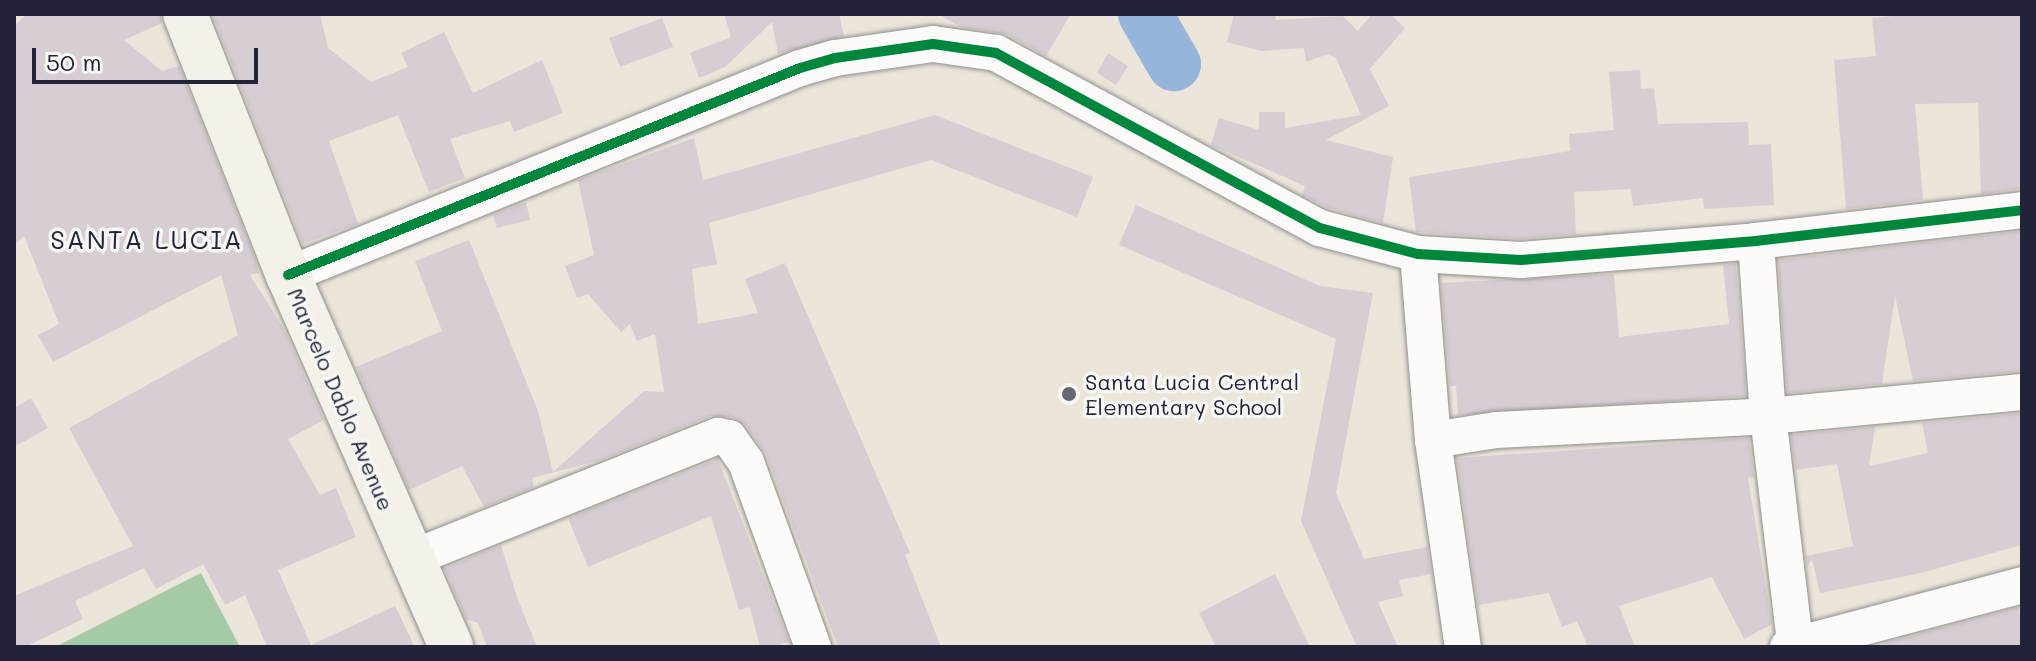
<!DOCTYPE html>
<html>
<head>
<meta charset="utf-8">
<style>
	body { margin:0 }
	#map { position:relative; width:2036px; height:661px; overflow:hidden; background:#ebe5da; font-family:Mali,sans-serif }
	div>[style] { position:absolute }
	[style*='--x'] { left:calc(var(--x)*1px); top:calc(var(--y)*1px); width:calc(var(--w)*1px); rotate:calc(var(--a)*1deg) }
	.forest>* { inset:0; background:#a5caa6 }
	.river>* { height:54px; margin:-27px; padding:0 27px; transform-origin:27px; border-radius:27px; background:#96b5db }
	.building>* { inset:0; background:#d7ced4 }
	.roads { filter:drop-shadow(0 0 2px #908e8c) drop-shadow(0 0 2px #908e8c) }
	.street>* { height:36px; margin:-18px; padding:0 18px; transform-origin:18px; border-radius:18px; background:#fcfbf9 }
	.secondary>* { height:44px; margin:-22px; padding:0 22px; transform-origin:22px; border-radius:22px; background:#f4f1eb }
	.cycleway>* { height:10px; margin:-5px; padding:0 5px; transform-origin:5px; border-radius:5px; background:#00873e }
	.dots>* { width:22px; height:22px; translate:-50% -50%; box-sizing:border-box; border:4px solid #f6f6f2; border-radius:50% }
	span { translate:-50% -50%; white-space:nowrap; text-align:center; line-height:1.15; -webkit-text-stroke:7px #f6f6f2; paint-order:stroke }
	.poi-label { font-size:22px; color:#22223b }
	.left { translate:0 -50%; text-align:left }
	.street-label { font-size:22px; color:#22223b }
	.quarter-label { font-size:26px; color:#22223b; letter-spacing:2px }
	.frame { position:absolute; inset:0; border:16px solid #22223b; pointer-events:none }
	.scale { position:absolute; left:32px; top:48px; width:226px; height:36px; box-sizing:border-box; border:4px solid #22223b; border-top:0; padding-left:10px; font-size:24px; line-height:28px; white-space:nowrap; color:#22223b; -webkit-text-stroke:6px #f6f6f2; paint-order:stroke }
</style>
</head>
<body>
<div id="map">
	<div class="forest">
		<div style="clip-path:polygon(201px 573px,240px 647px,55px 647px)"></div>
	</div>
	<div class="river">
		<div style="--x:1145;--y:14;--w:58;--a:59.9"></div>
	</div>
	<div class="building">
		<div style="clip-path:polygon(27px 14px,161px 14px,162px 23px,124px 40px,162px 71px,179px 66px,255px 258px,259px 273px,250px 275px,284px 329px,324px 420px,288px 439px,320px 495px,336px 488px,356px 537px,278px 570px,311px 645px,395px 606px,415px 647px,267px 647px,245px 595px,225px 605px,203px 564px,156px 589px,144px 568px,75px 601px,83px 619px,25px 647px,14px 647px,14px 596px,133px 546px,69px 428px,238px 335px,221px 275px,53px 362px,38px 335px,59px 324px,24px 236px,14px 245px,14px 26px)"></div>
		<div style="clip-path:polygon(212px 14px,320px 14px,328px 48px,371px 82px,408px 67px,401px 53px,444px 32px,473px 93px,542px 60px,563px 113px,514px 132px,510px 121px,450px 139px,465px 178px,429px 192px,398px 115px,329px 141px,358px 224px,303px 244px)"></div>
		<div style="clip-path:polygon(724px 14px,839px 14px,844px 36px,778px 54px,772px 22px,725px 67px,699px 78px,690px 53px,731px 37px)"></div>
		<div style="clip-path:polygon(938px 14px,1071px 14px,1046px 56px,1006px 34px,961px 27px)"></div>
		<div style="clip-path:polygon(1234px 14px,1276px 14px,1275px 20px,1343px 16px,1358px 31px,1372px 14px,1390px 14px,1405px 28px,1370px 69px,1389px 106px,1326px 140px,1393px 157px,1383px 223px,1328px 208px,1302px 195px,1305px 186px,1211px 145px,1219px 118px,1259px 130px,1259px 112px,1285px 112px,1285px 128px,1361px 115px,1336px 58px,1328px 54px,1306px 62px,1304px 48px,1261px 51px,1227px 42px)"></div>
		<div style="clip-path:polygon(1914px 14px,2022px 14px,2022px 189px,1981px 194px,1978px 103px,1915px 104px,1923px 200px,1846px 209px,1834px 60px,1876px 56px,1872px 18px)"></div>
		<div style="clip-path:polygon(662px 18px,673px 47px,620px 67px,609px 38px)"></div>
		<div style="clip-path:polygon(1108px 53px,1128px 66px,1116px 85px,1097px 73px)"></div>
		<div style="clip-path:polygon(1640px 70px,1641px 89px,1654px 88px,1658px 124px,1748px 122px,1749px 145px,1771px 144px,1774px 205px,1704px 209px,1703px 198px,1633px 206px,1631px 189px,1574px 192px,1576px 234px,1521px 239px,1416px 232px,1409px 177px,1570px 151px,1569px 134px,1614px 130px,1609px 72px)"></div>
		<div style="clip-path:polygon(935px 115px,1093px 177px,1077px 217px,931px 160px,709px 223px,717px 264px,692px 269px,698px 324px,758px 313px,745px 279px,785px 263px,910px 553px,905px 555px,941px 647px,838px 647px,766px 454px,746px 426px,733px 417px,710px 416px,601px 460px,532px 478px,534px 487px,484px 507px,462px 466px,409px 490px,356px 367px,442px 331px,415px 261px,469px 240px,538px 411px,553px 472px,644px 391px,664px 392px,655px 334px,637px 341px,630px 324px,621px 332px,588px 294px,577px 298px,565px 266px,594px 255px,578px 180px,694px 138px,703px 180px)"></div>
		<div style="clip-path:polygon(526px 202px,530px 220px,497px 228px,493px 215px)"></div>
		<div style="clip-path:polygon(1136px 205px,1320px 286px,1373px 293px,1336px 493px,1364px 559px,1427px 547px,1431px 574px,1399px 580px,1403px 596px,1378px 602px,1398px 647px,1357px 647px,1301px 521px,1336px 339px,1119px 245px)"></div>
		<div style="clip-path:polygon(2022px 231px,2022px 371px,1913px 381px,1895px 296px,1882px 384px,1787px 393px,1778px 260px)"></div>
		<div style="clip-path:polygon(1736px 264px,1746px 396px,1458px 415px,1456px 386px,1450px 386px,1441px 283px,1614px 274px,1619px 337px,1729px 324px,1723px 265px)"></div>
		<div style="clip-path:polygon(31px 398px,48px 428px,14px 447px,14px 408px)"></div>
		<div style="clip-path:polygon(2022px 413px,2022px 545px,1917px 574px,1820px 593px,1812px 559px,1807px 567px,1806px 556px,1853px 546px,1837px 464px,1796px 470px,1791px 435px,1875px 427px,1869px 466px,1928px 453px,1922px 423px)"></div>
		<div style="clip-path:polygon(1749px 438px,1754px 477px,1748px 478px,1772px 624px,1744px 639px,1712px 577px,1619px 606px,1635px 647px,1588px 647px,1577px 621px,1562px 627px,1549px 593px,1478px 605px,1457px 458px)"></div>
		<div style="clip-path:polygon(718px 459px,789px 642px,774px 647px,760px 647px,750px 607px,739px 610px,711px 516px,588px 567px,568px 518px)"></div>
		<div style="clip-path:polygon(501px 545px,518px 600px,537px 647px,487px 647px,478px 623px,466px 619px,444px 568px)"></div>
		<div style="clip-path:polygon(1275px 574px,1310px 647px,1216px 647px,1199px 613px)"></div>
		<div style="clip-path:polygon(2019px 607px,2022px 647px,1885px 647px,1885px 643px)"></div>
	</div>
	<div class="roads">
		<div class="street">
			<div style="--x:1756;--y:241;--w:175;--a:86.1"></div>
			<div style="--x:1768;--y:416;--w:230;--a:83.2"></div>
			<div style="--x:1418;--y:254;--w:187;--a:85.4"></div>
			<div style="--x:1433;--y:440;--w:209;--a:81.8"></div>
			<div style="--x:288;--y:275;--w:552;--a:-22.01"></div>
			<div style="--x:800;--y:68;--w:36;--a:-16"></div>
			<div style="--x:835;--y:58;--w:99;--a:-8.1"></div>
			<div style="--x:933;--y:44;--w:64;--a:8.1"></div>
			<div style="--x:996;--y:53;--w:368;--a:28.4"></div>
			<div style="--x:1320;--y:228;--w:101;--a:14.9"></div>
			<div style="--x:1418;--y:254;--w:103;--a:3.3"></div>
			<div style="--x:1521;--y:260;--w:236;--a:-4.6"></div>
			<div style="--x:1756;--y:241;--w:268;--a:-6.6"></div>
			<div style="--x:1433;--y:440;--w:64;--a:-9"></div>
			<div style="--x:1496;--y:430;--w:272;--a:-2.9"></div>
			<div style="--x:1768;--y:416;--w:255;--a:-5.4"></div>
			<div style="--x:410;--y:559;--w:332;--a:-21.8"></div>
			<div style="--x:718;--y:436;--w:11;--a:10"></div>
			<div style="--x:729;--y:438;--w:29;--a:55"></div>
			<div style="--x:746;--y:462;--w:197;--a:70.1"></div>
			<div style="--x:1788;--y:647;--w:242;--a:-14.8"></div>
		</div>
		<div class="secondary">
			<div style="--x:185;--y:14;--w:281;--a:68.5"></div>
			<div style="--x:288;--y:275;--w:406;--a:66.3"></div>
		</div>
	</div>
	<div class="cycleway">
		<div style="--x:288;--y:275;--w:552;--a:-22.01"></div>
		<div style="--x:800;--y:68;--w:36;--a:-16"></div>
		<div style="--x:835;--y:58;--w:99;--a:-8.1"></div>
		<div style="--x:933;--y:44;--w:64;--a:8.1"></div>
		<div style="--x:996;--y:53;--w:368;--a:28.4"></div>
		<div style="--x:1320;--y:228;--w:101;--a:14.9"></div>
		<div style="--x:1418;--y:254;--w:103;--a:3.3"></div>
		<div style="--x:1521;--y:260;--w:236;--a:-4.6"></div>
		<div style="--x:1756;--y:241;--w:268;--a:-6.6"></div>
	</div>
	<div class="dots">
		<div style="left:1069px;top:394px;background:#686673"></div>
	</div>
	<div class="poi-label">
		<span class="left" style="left:1085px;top:394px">Santa Lucia Central<br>Elementary School</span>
	</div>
	<div class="street-label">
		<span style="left:341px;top:399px;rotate:67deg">Marcelo Dablo Avenue</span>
	</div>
	<div class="quarter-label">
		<span style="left:147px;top:240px">SANTA LUCIA</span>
	</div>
	<div class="frame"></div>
	<div class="scale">50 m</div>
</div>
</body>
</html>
